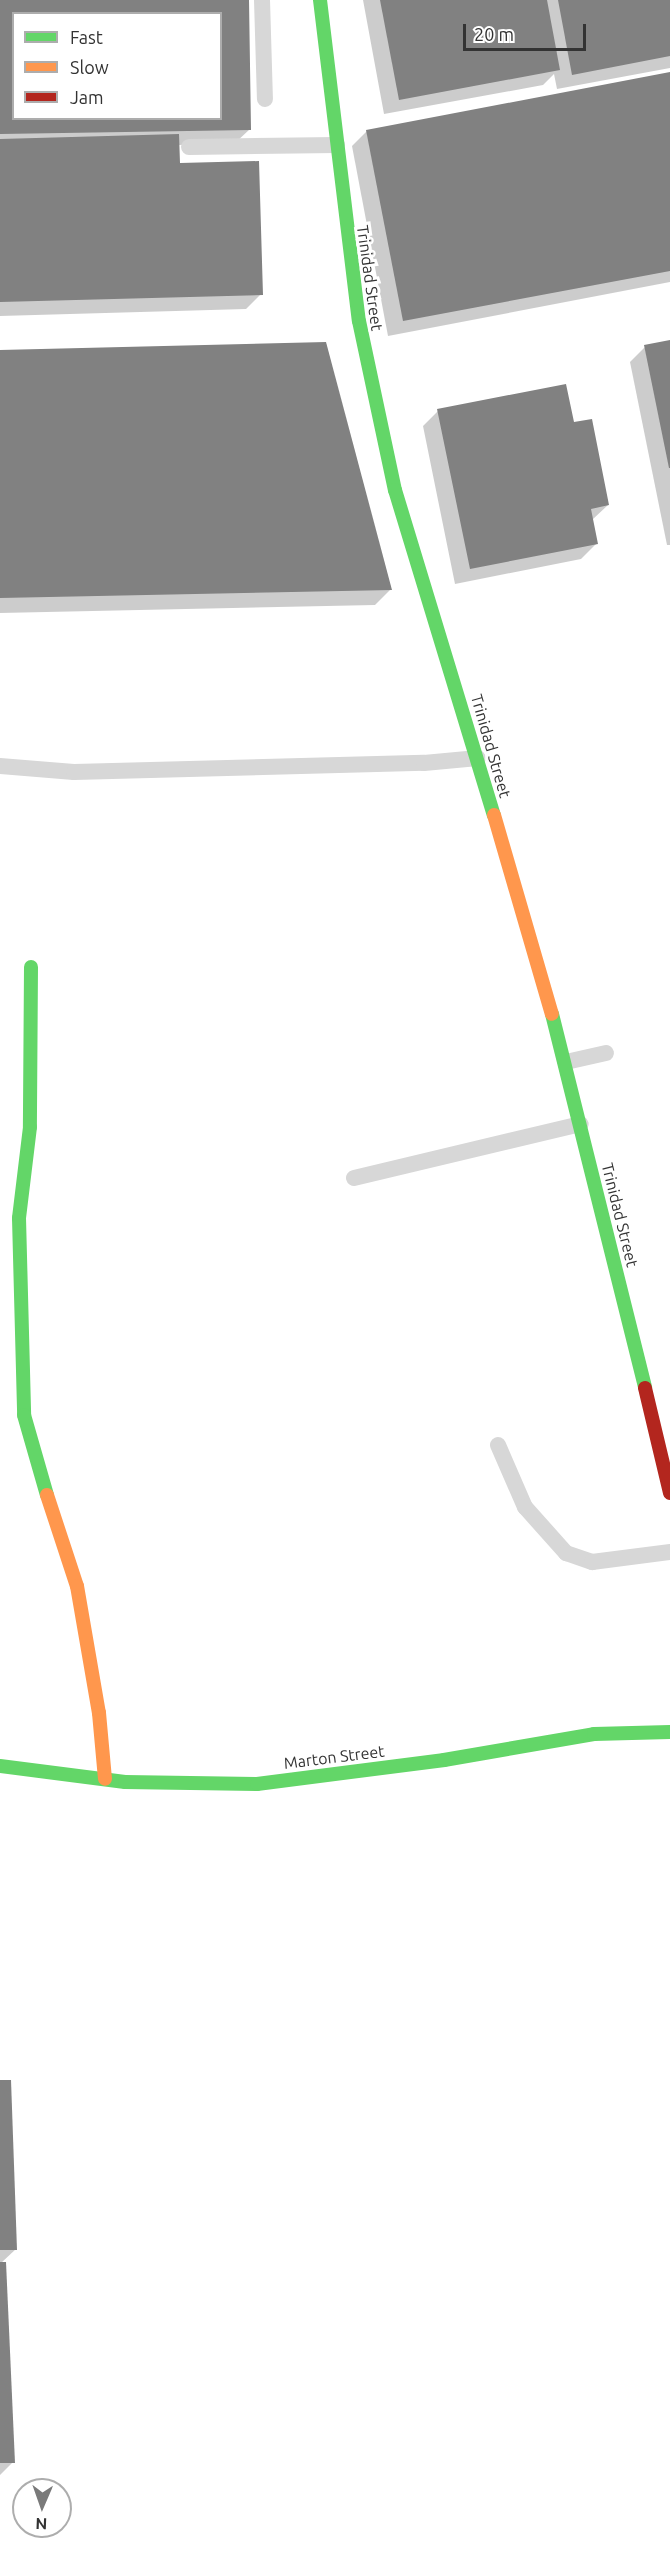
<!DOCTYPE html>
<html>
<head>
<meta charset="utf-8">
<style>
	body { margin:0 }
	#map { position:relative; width:670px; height:2550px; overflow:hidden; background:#fff; font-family:Ubuntu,sans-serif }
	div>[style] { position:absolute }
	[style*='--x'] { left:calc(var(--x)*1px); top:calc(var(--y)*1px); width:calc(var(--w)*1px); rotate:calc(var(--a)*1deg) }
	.shadow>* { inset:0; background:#0003 }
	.building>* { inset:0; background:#818181 }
	.lane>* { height:16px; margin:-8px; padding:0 8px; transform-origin:8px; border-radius:8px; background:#d7d7d7 }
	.fast>* { height:14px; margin:-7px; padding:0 7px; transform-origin:7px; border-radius:7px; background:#63d668 }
	.slow>* { height:14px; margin:-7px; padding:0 7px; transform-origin:7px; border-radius:7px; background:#ff974d }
	.jam>* { height:14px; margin:-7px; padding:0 7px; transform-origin:7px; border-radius:7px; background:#b3261e }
	span { translate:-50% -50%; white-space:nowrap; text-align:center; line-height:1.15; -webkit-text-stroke:6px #fff; paint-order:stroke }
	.street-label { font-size:16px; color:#333 }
	.legend { position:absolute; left:12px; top:12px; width:210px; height:108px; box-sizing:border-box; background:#fff; border:2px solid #adadad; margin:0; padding:8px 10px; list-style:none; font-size:18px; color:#333 }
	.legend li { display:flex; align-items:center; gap:12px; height:30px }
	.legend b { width:30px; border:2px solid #adadad }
	.north { position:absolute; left:12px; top:2478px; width:60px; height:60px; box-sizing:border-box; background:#fff; border:2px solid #adadad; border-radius:50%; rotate:182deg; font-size:16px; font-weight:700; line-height:24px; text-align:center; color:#333 }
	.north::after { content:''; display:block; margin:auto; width:21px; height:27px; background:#7a7a7a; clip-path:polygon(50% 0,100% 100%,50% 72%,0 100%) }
	.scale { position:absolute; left:463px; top:24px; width:123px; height:27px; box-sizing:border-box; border:3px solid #333; border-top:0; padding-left:8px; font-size:18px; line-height:21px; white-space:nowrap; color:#333; -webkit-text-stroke:4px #fff; paint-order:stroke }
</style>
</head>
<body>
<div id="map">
	<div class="shadow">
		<div style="clip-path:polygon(evenodd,247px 0,250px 129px,234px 144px,178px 145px,179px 164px,261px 294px,246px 309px,0 316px,0 1px,247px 0,14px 14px,220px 14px,220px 118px,14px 118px,14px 14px)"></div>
		<div style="clip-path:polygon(363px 0,670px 0,670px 68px,557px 89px,554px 74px,543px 85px,384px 114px)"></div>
		<div style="clip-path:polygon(670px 74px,670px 282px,388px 336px,352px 146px,367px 131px)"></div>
		<div style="clip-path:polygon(670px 342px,670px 545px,667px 545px,630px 362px,645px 347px)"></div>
		<div style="clip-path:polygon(325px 344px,390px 590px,375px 605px,0 613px,0 352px)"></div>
		<div style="clip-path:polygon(438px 411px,573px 424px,608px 505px,592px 520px,597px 543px,581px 559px,455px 584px,423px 426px)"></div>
		<div style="clip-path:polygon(0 2081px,16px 2249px,1px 2263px,13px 2462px,0 2475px)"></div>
	</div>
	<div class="building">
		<div style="clip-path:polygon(evenodd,0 0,249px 0,251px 130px,0 134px,0 0,14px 14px,220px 14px,220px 118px,14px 118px,14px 14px)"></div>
		<div style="clip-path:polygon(380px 0,547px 0,560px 70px,399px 100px)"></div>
		<div style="clip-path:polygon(558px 0,670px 0,670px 56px,572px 75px)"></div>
		<div style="clip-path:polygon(670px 72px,670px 271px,403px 321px,366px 130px)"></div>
		<div style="clip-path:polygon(179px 134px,180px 163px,259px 161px,263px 295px,0 302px,0 139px)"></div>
		<div style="clip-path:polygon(670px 340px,670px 468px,669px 468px,644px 345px)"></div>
		<div style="clip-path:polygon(326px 342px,392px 590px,0 598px,0 350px)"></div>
		<div style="clip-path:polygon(566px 384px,574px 422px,592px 419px,609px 505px,591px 509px,598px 544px,470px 569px,437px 409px)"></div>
		<div style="clip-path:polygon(0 2080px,11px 2080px,17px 2250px,0 2250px)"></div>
		<div style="clip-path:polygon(0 2262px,6px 2262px,15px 2463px,0 2463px)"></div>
	</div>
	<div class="lane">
		<div style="--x:262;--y:0;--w:99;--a:88.3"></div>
		<div style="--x:189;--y:147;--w:148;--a:-0.8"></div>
		<div style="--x:0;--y:766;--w:74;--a:4.6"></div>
		<div style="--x:74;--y:772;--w:350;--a:-1.5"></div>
		<div style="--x:424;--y:763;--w:54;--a:-5.3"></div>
		<div style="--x:566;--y:1062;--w:41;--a:-12.7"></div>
		<div style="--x:354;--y:1178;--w:233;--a:-13.4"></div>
		<div style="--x:498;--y:1445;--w:68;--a:66.5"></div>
		<div style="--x:525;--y:1507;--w:62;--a:48.3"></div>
		<div style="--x:566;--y:1553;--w:28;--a:19"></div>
		<div style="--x:592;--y:1562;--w:79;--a:-7.3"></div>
	</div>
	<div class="fast">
		<div style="--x:320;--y:0;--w:323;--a:83.1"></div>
		<div style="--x:359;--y:321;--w:173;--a:78"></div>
		<div style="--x:395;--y:490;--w:340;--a:73.1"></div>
		<div style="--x:31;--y:967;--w:160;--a:90.4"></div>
		<div style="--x:30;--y:1127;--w:92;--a:96.9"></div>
		<div style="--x:19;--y:1218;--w:197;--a:88.5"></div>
		<div style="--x:24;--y:1415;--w:83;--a:74"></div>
		<div style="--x:552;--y:1014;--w:385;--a:76"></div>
		<div style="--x:0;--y:1766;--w:126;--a:7.3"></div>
		<div style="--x:125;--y:1782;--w:132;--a:0.9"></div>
		<div style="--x:257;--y:1784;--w:189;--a:-7.3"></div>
		<div style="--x:444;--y:1760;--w:152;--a:-9.8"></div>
		<div style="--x:594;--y:1734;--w:76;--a:-1.5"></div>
	</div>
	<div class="slow">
		<div style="--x:494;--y:815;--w:207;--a:73.8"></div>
		<div style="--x:47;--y:1495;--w:96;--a:71.8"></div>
		<div style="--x:77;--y:1586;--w:129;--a:80.2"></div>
		<div style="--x:99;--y:1713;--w:66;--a:84.8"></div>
	</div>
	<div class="jam">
		<div style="--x:645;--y:1388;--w:108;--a:76.6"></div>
	</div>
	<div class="street-label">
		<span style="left:370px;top:278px;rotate:82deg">Trinidad Street</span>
		<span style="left:491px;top:746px;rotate:74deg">Trinidad Street</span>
		<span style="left:620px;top:1215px;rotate:76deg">Trinidad Street</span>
		<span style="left:334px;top:1757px;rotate:-7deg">Marton Street</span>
	</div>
	<ul class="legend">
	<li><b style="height:8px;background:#63d668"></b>Fast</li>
	<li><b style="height:8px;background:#ff974d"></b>Slow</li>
	<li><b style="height:8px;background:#b3261e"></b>Jam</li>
	</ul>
	<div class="north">N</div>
	<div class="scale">20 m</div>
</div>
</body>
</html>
